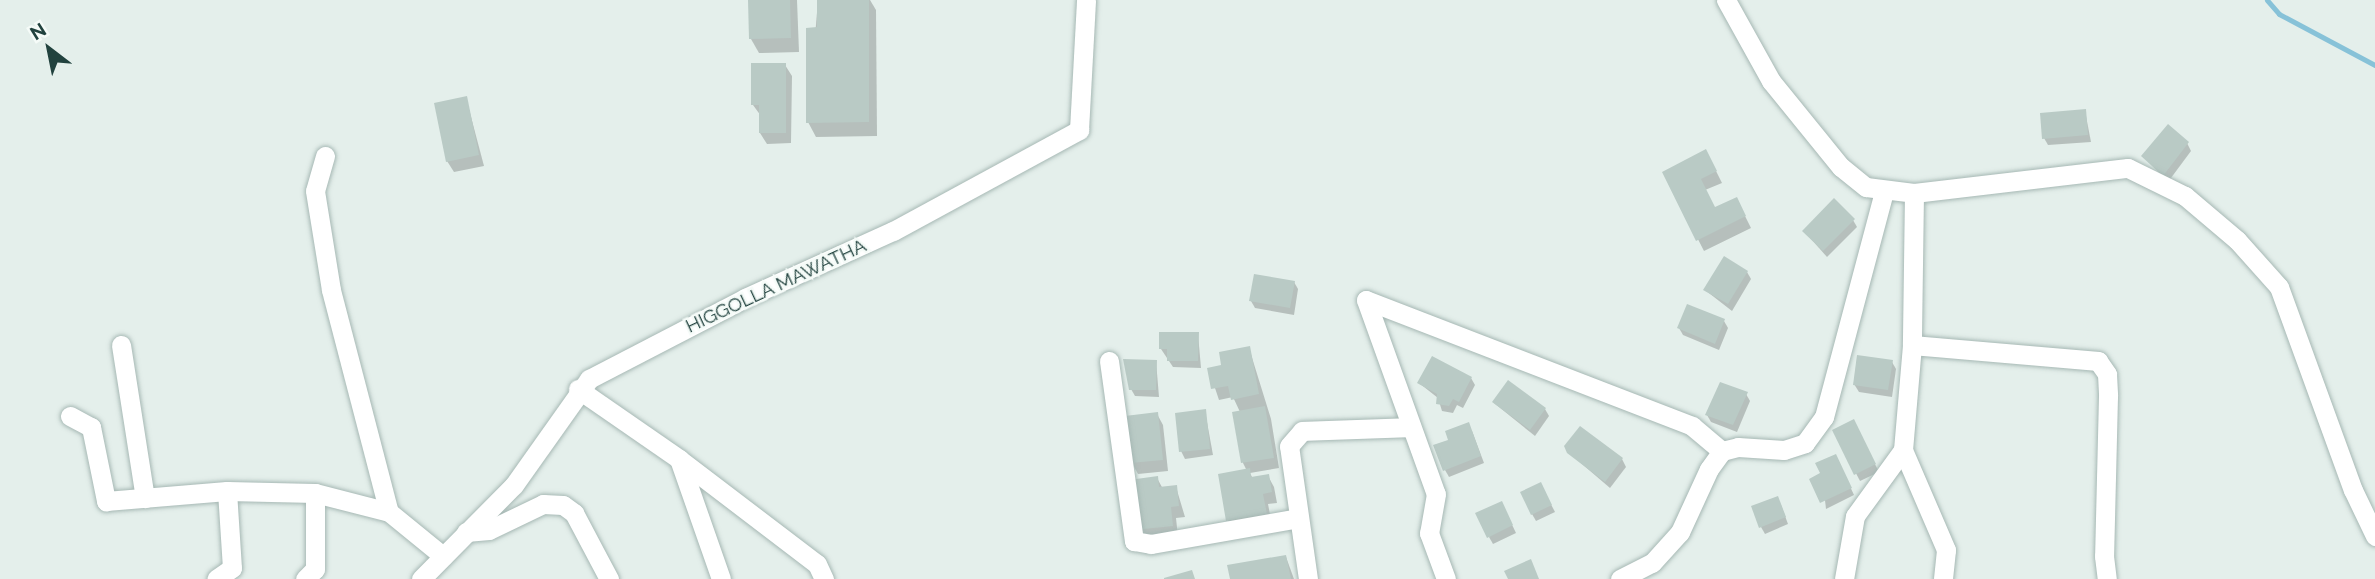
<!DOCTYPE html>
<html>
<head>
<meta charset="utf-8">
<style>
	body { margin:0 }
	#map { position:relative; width:2375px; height:579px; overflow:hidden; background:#e4efeb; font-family:Raleway,sans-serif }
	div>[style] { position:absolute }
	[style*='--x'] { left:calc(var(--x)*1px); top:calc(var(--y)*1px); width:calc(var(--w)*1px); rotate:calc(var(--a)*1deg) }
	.shadow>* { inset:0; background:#0003 }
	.stream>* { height:5px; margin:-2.5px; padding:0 2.5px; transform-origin:2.5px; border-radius:2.5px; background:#87c2d8 }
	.building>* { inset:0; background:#b9cac5 }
	.roads { filter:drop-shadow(0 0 2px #a6b8b4) drop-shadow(0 0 2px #a6b8b4) }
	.minor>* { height:19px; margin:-9.5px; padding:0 9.5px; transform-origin:9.5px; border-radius:9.5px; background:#fff }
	span { translate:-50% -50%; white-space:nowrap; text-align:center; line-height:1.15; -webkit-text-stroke:5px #f5fbf8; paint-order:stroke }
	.street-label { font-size:19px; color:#21423e }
	.north { position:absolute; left:14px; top:14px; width:70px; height:70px; -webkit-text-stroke:5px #f5fbf8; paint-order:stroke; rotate:328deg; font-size:19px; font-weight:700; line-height:28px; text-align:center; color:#21423e }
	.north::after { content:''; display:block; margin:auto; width:24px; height:32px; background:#21423e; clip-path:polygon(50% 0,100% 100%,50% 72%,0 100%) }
</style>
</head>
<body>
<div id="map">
	<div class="shadow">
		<div style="clip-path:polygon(749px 0,797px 0,799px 52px,759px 53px,751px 39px)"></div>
		<div style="clip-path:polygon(818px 0,870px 0,876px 10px,877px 136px,816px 137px,808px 122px)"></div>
		<div style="clip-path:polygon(785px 65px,792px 76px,791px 143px,767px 144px,760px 133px,761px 116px,753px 105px)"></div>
		<div style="clip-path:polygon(466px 98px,484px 166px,454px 172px,447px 161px)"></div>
		<div style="clip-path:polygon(2085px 111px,2091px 142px,2048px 145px,2044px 138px)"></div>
		<div style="clip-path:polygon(2187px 143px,2191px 151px,2168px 182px,2143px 156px)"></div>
		<div style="clip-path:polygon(1712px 163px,1722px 183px,1705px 190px,1715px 209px,1742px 210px,1751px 228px,1704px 251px,1664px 173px)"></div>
		<div style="clip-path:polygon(1853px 220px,1857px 227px,1827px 257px,1804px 231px)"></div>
		<div style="clip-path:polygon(1747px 272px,1751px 279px,1732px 311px,1705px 290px)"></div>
		<div style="clip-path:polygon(1294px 282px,1298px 289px,1294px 315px,1255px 308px,1251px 301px)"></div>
		<div style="clip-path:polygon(1724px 321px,1728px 328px,1719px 350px,1683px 335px,1679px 328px)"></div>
		<div style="clip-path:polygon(1198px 334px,1201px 368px,1173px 367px,1161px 349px)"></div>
		<div style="clip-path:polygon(1249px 348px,1271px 419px,1279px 468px,1250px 473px,1253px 479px,1268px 476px,1274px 487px,1277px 503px,1268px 504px,1272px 525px,1228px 521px,1220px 476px,1247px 471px,1243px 463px,1240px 412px,1233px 397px,1219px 400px,1209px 370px,1223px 367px)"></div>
		<div style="clip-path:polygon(1156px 361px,1159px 397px,1135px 396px,1131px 389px)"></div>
		<div style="clip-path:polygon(1892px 362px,1896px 369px,1892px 397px,1859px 392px,1854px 384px)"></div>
		<div style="clip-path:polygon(1471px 378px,1475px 385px,1463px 408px,1457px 405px,1453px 413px,1442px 411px,1438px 398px,1419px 383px)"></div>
		<div style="clip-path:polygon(1746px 394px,1750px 401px,1737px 432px,1711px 422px,1707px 415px)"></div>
		<div style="clip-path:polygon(1494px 403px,1545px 409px,1549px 416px,1535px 436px)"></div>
		<div style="clip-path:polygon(1205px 411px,1213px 455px,1185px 459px,1181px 451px)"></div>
		<div style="clip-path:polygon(1157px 414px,1163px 425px,1168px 471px,1138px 474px,1132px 463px)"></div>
		<div style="clip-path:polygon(1857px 429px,1879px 472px,1860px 481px,1834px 431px)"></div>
		<div style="clip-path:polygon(1472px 431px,1484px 463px,1449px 477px,1445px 470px,1450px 441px)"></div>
		<div style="clip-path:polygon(1568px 452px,1622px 459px,1626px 467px,1610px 488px)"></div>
		<div style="clip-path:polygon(1839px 463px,1854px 495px,1826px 509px,1822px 474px)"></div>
		<div style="clip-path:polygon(1157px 478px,1163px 489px,1176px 487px,1185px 517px,1176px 518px,1178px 537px,1142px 541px,1136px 530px)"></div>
		<div style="clip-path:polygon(1544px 491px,1555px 512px,1536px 521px,1532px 514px)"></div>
		<div style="clip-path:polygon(1781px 505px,1788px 524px,1765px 534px,1761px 527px)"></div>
		<div style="clip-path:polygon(1505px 510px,1516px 533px,1493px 544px,1489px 537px)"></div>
		<div style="clip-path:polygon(1286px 557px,1294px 579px,1232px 579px)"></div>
	</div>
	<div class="stream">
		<div style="--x:2267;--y:0;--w:18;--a:49"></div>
		<div style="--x:2279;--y:14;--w:109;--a:28"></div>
	</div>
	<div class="building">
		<div style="clip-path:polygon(748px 0,790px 0,791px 38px,749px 39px)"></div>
		<div style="clip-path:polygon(817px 0,869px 0,869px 122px,806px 123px,806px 28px,817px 27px)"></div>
		<div style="clip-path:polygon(751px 63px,786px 63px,786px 133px,759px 133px,759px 105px,751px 105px)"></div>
		<div style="clip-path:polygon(467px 96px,479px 155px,446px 162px,434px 103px)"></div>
		<div style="clip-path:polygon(2086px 109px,2088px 135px,2042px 139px,2040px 113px)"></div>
		<div style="clip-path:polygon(2168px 124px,2189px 142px,2163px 176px,2141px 156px)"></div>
		<div style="clip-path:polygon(1706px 149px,1717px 171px,1701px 179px,1715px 207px,1737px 197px,1746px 216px,1696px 241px,1662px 172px)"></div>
		<div style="clip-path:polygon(1834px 198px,1855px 219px,1823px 251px,1802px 231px)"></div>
		<div style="clip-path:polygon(1724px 256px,1748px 271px,1728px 304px,1703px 290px)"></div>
		<div style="clip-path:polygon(1254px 274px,1295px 281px,1290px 308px,1249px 301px)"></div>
		<div style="clip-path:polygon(1687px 304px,1725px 319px,1715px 344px,1677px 328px)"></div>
		<div style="clip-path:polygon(1159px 332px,1199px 332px,1198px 361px,1167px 361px,1167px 349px,1159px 349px)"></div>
		<div style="clip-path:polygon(1250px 346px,1259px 394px,1231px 400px,1228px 386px,1211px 389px,1207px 368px,1221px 365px,1219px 352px)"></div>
		<div style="clip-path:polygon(1857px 355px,1893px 360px,1888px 390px,1853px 385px)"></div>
		<div style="clip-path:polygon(1432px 356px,1472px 377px,1459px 402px,1453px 399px,1449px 406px,1436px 404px,1437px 394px,1417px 383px)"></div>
		<div style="clip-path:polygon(1123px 359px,1157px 360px,1156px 390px,1129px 390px)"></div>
		<div style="clip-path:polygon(1508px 380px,1546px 408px,1530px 430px,1492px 402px)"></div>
		<div style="clip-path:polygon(1720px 382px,1748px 392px,1733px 425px,1705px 415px)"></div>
		<div style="clip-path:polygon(1265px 406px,1274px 458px,1241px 463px,1232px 412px)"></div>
		<div style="clip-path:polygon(1206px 409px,1210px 449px,1179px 452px,1175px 413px)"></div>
		<div style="clip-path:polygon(1158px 412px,1163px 460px,1130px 463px,1125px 416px)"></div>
		<div style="clip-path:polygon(1854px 419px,1876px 464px,1854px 475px,1832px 430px)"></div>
		<div style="clip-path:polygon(1469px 422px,1481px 456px,1443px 471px,1433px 445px,1448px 440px,1445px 431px)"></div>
		<div style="clip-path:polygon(1580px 426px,1623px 458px,1605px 482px,1567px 453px,1564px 446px)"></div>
		<div style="clip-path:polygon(1836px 454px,1852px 488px,1820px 503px,1809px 479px,1820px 473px,1815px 463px)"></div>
		<div style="clip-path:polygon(1250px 468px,1251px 477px,1269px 474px,1272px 492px,1263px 494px,1267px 514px,1226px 521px,1218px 474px)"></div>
		<div style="clip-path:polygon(1158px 476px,1159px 487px,1177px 485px,1179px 506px,1171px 507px,1173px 526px,1134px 530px,1129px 480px)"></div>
		<div style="clip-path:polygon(1541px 482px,1552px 505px,1531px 515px,1520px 492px)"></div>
		<div style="clip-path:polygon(1778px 496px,1786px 517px,1759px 528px,1751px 506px)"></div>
		<div style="clip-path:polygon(1502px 501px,1513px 525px,1487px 538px,1475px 513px)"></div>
		<div style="clip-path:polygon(1286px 555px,1291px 579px,1230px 579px,1227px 565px)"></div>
		<div style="clip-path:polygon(1531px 559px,1539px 579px,1508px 579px,1504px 571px)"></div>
		<div style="clip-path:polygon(1192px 570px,1195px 579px,1164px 579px,1164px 578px)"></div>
	</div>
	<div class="roads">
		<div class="minor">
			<div style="--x:1726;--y:0;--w:93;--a:60.9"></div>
			<div style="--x:1771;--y:81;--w:111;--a:50.9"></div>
			<div style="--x:1841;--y:167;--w:32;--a:39"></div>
			<div style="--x:1866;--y:187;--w:48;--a:7.1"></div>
			<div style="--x:1914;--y:193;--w:215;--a:-6.7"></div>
			<div style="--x:2128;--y:168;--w:64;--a:26.2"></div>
			<div style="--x:2185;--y:196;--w:68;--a:40.2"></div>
			<div style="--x:2237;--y:240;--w:63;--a:48.2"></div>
			<div style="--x:2279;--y:287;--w:216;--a:70"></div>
			<div style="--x:2353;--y:490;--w:51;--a:64.4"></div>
			<div style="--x:325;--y:156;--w:36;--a:106"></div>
			<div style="--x:315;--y:191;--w:100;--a:80.8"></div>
			<div style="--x:331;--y:290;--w:229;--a:75.4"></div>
			<div style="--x:1914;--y:193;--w:152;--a:90.8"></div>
			<div style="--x:1912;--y:345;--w:105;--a:94.9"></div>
			<div style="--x:1903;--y:450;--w:109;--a:66.7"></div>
			<div style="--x:1946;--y:550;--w:29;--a:96"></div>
			<div style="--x:1366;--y:300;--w:350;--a:21.1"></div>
			<div style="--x:1692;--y:426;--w:39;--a:40"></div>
			<div style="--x:1366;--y:300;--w:206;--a:70.2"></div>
			<div style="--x:1436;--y:494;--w:40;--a:100"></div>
			<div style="--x:1429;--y:533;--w:49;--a:69.7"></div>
			<div style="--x:121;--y:345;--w:155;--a:81.1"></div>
			<div style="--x:1912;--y:345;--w:187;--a:4.9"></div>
			<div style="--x:2098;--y:361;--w:16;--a:55"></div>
			<div style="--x:2107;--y:374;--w:22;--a:87"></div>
			<div style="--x:2108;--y:396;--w:160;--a:91.4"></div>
			<div style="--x:2104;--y:556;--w:23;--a:83"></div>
			<div style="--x:1109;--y:361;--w:182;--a:82.1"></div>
			<div style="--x:1134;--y:541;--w:17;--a:10"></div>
			<div style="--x:1151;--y:544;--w:150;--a:-10"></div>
			<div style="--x:578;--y:389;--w:123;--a:34.7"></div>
			<div style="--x:679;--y:459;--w:173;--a:37.3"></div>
			<div style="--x:817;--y:564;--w:17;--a:65"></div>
			<div style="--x:70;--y:416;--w:24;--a:28"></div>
			<div style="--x:91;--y:427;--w:76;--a:78.5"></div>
			<div style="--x:106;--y:501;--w:121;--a:-4.7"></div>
			<div style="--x:227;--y:491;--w:77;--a:86.3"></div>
			<div style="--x:232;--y:568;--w:19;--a:145"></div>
			<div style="--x:679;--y:459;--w:127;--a:70.7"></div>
			<div style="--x:227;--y:491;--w:88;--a:1.3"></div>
			<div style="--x:315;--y:493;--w:76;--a:90"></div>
			<div style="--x:315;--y:569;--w:14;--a:135"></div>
			<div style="--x:315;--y:493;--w:76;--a:14.4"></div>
			<div style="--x:389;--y:512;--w:70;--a:39.2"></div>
			<div style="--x:466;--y:532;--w:23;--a:-5"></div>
			<div style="--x:489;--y:530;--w:60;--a:-25.7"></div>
			<div style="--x:543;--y:504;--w:20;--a:3"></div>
			<div style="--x:563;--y:505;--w:14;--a:36"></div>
			<div style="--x:574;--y:513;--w:75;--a:62.1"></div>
			<div style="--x:421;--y:579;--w:132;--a:-45.3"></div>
			<div style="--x:514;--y:485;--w:130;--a:-54.7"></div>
			<div style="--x:589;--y:379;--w:176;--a:-27.4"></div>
			<div style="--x:745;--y:298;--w:162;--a:-24.4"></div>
			<div style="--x:893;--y:231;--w:212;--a:-28.5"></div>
			<div style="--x:1079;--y:130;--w:130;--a:-86.9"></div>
			<div style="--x:1308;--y:579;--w:134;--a:-98.1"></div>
			<div style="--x:1289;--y:446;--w:20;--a:-49"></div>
			<div style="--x:1302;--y:431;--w:109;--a:-2.1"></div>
			<div style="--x:1620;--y:579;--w:36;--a:-27"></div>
			<div style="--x:1652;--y:563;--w:42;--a:-47.9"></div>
			<div style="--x:1680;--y:532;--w:69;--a:-65.3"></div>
			<div style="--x:1709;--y:469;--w:22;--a:-54"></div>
			<div style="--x:1722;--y:451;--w:16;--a:-14"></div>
			<div style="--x:1738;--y:447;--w:46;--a:3.7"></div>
			<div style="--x:1784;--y:450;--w:22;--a:-18"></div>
			<div style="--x:1805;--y:443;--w:32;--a:-54"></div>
			<div style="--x:1824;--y:417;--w:234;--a:-75.1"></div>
			<div style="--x:1844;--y:579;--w:64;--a:-80.1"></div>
			<div style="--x:1855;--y:516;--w:82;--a:-54"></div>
		</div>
	</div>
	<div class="street-label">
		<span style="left:776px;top:286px;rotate:-25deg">HIGGOLLA MAWATHA</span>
	</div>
	<div class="north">N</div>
</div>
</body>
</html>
